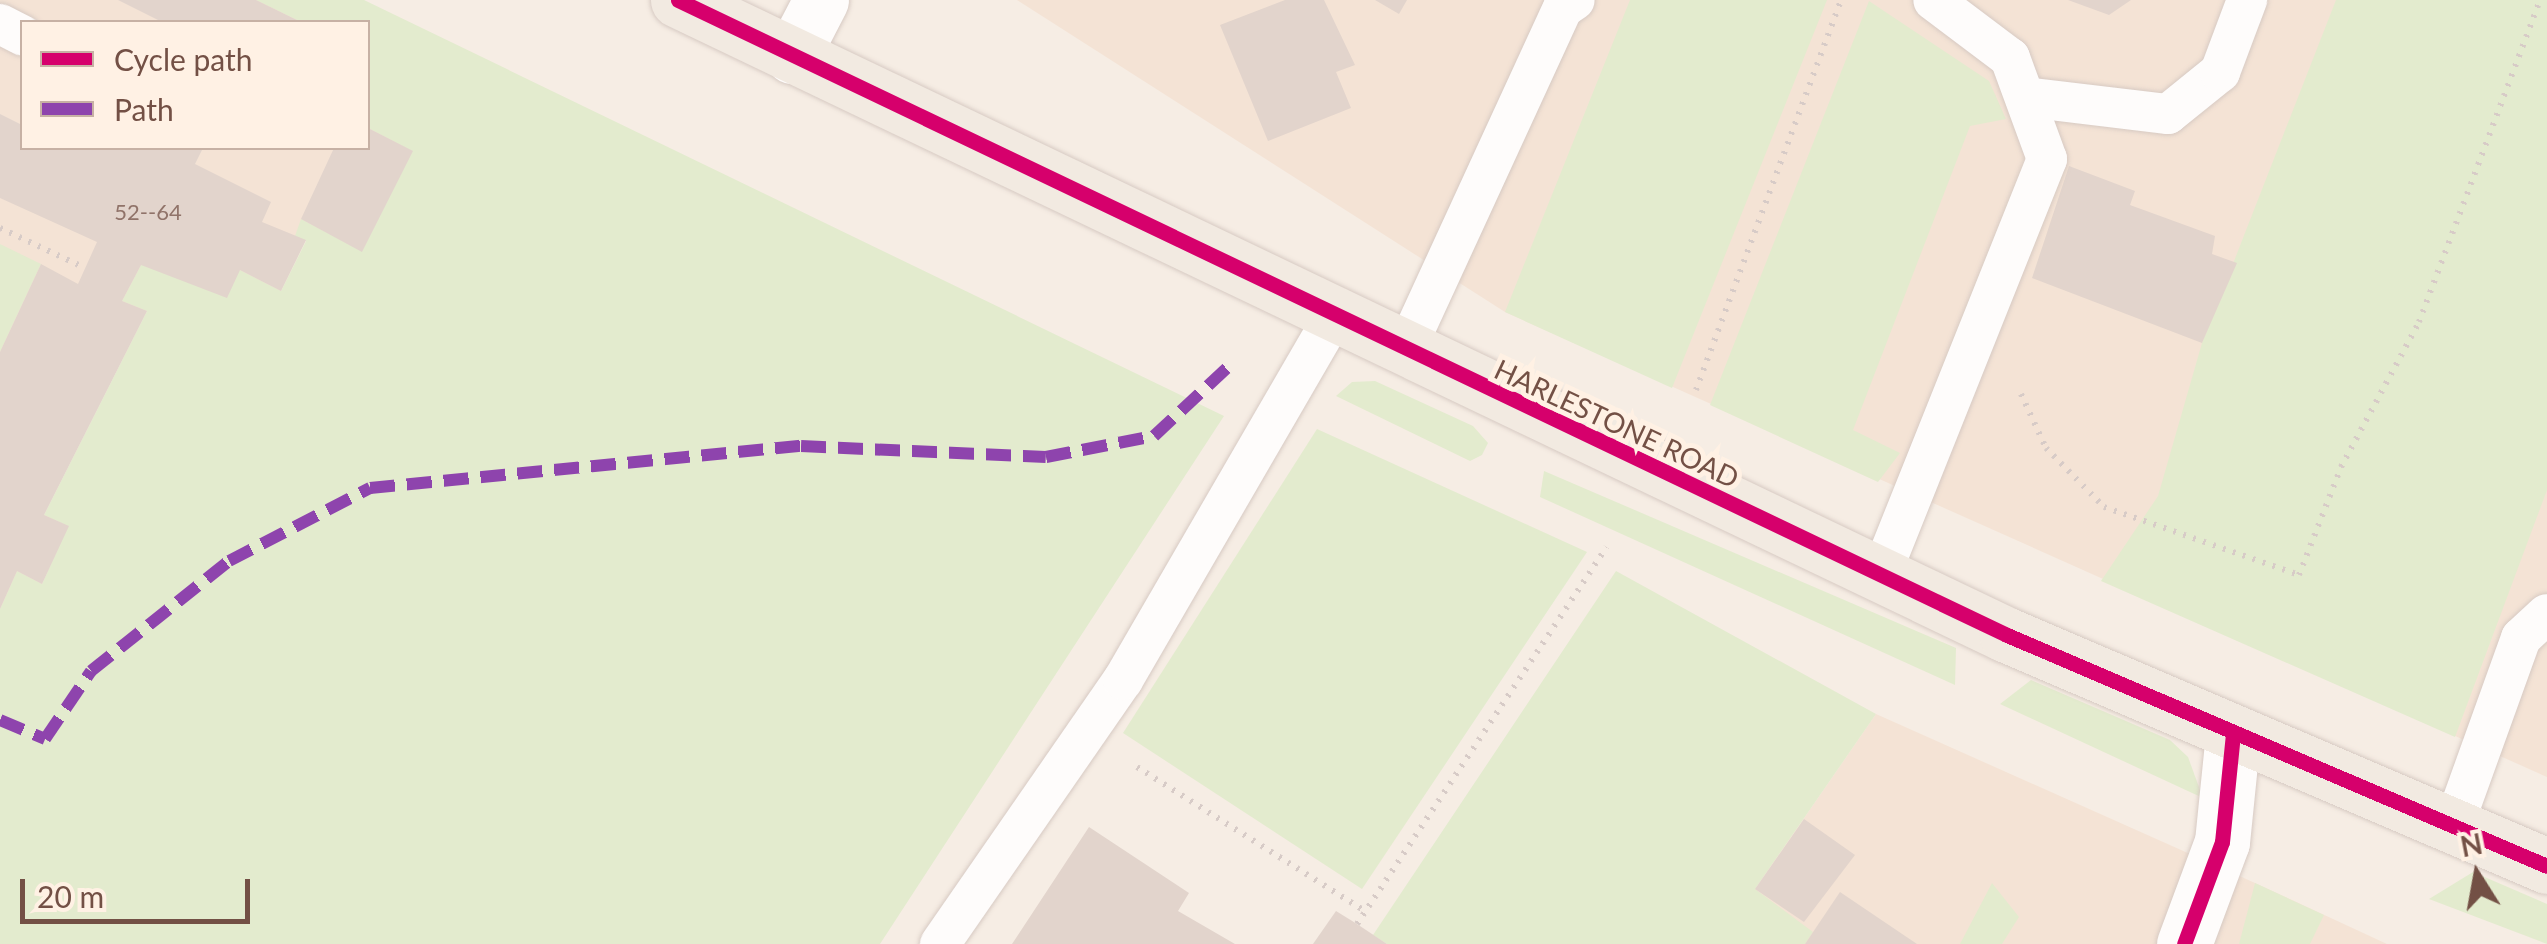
<!DOCTYPE html>
<html>
<head>
<meta charset="utf-8">
<style>
	body { margin:0 }
	#map { position:relative; width:2547px; height:944px; overflow:hidden; background:#f6ede4; font-family:Lato,sans-serif }
	div>[style] { position:absolute }
	[style*='--x'] { left:calc(var(--x)*1px); top:calc(var(--y)*1px); width:calc(var(--w)*1px); rotate:calc(var(--a)*1deg) }
	.residential>* { inset:0; background:#f4e3d5 }
	.green>* { inset:0; background:#e3ebce }
	.building>* { inset:0; background:#e2d4cc }
	.path>* { height:6px; margin-top:-3px; transform-origin:0; background:repeating-linear-gradient(90deg,#d7cbc7 0 2.5px,transparent 0 10.5px) }
	.roads { filter:drop-shadow(0 0 2px #d7cac3) drop-shadow(0 0 2px #d7cac3) }
	.service>* { height:40px; margin:-20px; padding:0 20px; transform-origin:20px; border-radius:20px; background:#fefcfb }
	.minor>* { height:55px; margin:-27.5px; padding:0 27.5px; transform-origin:27.5px; border-radius:27.5px; background:#fefcfb }
	.primary>* { height:55px; margin:-27.5px; padding:0 27.5px; transform-origin:27.5px; border-radius:27.5px; background:#f2eae1 }
	.quiet>* { height:12px; margin-top:-6px; transform-origin:0; background:repeating-linear-gradient(90deg,#8e44ad 0 25px,transparent 0 37px) }
	.cycleway>* { height:15px; margin:-7.5px; padding:0 7.5px; transform-origin:7.5px; border-radius:7.5px; background:#d6006c }
	span { translate:-50% -50%; white-space:nowrap; text-align:center; line-height:1.15; -webkit-text-stroke:10px #fff1e4; paint-order:stroke }
	.number-label { font-size:22px; color:#907369 }
	.number-label span { -webkit-text-stroke-width:0 }
	.street-label { font-size:28px; color:#735045 }
	.legend { position:absolute; left:20px; top:20px; width:350px; height:130px; box-sizing:border-box; background:#fff1e4; border:2px solid #c7b1a4; margin:0; padding:12px 18px; list-style:none; font-size:30px; color:#735045 }
	.legend li { display:flex; align-items:center; gap:20px; height:50px }
	.legend b { width:50px; border:2px solid #c7b1a4 }
	.north { position:absolute; left:2427px; top:824px; width:100px; height:100px; -webkit-text-stroke:8px #fff1e4; paint-order:stroke; rotate:349deg; font-size:28px; font-weight:700; line-height:40px; text-align:center; color:#735045 }
	.north::after { content:''; display:block; margin:auto; width:35px; height:45px; background:#735045; clip-path:polygon(50% 0,100% 100%,50% 72%,0 100%) }
	.scale { position:absolute; left:20px; top:879px; width:230px; height:45px; box-sizing:border-box; border:5px solid #735045; border-top:0; padding-left:12px; font-size:30px; line-height:35px; white-space:nowrap; color:#735045; -webkit-text-stroke:8px #fff1e4; paint-order:stroke }
</style>
</head>
<body>
<div id="map">
	<div class="residential">
		<div style="clip-path:polygon(evenodd,0 0,364px 0,413px 151px,362px 252px,306px 240px,281px 291px,147px 311px,44px 514px,69px 526px,42px 584px,0 609px,0 0,22px 22px,368px 22px,368px 148px,22px 148px,22px 22px)"></div>
		<div style="clip-path:polygon(1017px 0,2547px 0,2547px 777px,1505px 312px)"></div>
		<div style="clip-path:polygon(1876px 714px,2255px 883px,2387px 944px,1717px 944px)"></div>
	</div>
	<div class="green">
		<div style="clip-path:polygon(256px 0,364px 0,1224px 416px,880px 944px,0 944px,0 609px,17px 571px,42px 584px,68px 526px,44px 515px,147px 311px,122px 301px,141px 265px,240px 270px,281px 291px,306px 241px,295px 236px,301px 219px,362px 251px,412px 151px,368px 128px,368px 22px,301px 22px)"></div>
		<div style="clip-path:polygon(1630px 0,1827px 0,1672px 388px,1505px 312px)"></div>
		<div style="clip-path:polygon(2336px 0,2547px 0,2547px 490px,2455px 737px,2101px 581px,2158px 496px,2202px 343px)"></div>
		<div style="clip-path:polygon(1869px 1px,1989px 81px,2006px 119px,1970px 126px,1853px 430px,1900px 453px,1878px 482px,1710px 405px)"></div>
		<div style="clip-path:polygon(0 244px,41px 264px,0 352px)"></div>
		<div style="clip-path:polygon(1375px 381px,1473px 426px,1488px 443px,1482px 455px,1470px 461px,1336px 396px,1352px 382px)"></div>
		<div style="clip-path:polygon(1317px 429px,1587px 552px,1362px 889px,1123px 733px)"></div>
		<div style="clip-path:polygon(1544px 471px,1956px 648px,1955px 685px,1540px 497px)"></div>
		<div style="clip-path:polygon(1616px 571px,1876px 714px,1755px 889px,1813px 932px,1805px 944px,1387px 944px,1373px 935px)"></div>
		<div style="clip-path:polygon(2031px 680px,2170px 740px,2188px 757px,2203px 798px,2000px 704px)"></div>
		<div style="clip-path:polygon(2473px 872px,2547px 904px,2547px 944px,2429px 899px)"></div>
		<div style="clip-path:polygon(1992px 883px,2019px 917px,2002px 944px,1960px 944px)"></div>
		<div style="clip-path:polygon(2255px 883px,2324px 915px,2310px 944px,2239px 944px)"></div>
	</div>
	<div class="building">
		<div style="clip-path:polygon(118px 0,256px 0,301px 22px,162px 22px)"></div>
		<div style="clip-path:polygon(1285px 0,1324px 0,1355px 65px,1336px 72px,1351px 108px,1268px 141px,1220px 25px)"></div>
		<div style="clip-path:polygon(1375px 0,1407px 0,1399px 14px)"></div>
		<div style="clip-path:polygon(2068px 0,2131px 0,2109px 15px)"></div>
		<div style="clip-path:polygon(0 114px,22px 125px,22px 148px,203px 148px,195px 164px,271px 202px,262px 222px,306px 240px,281px 291px,240px 270px,227px 298px,141px 265px,122px 301px,147px 311px,44px 515px,69px 526px,42px 584px,17px 571px,0 609px,0 352px,41px 264px,78px 284px,97px 242px,0 198px)"></div>
		<div style="clip-path:polygon(368px 128px,413px 151px,362px 252px,301px 219px,334px 148px,368px 148px)"></div>
		<div style="clip-path:polygon(2069px 166px,2135px 191px,2130px 205px,2215px 236px,2212px 254px,2237px 263px,2202px 343px,2032px 278px)"></div>
		<div style="clip-path:polygon(1804px 819px,1855px 855px,1804px 922px,1755px 889px)"></div>
		<div style="clip-path:polygon(1089px 827px,1189px 893px,1178px 911px,1235px 944px,1012px 944px)"></div>
		<div style="clip-path:polygon(1840px 892px,1917px 944px,1805px 944px)"></div>
		<div style="clip-path:polygon(1336px 911px,1357px 924px,1387px 944px,1313px 944px)"></div>
	</div>
	<div class="path">
		<div style="--x:0;--y:228;--w:94;--a:25.2"></div>
		<div style="--x:1696;--y:390;--w:416;--a:-69.6"></div>
		<div style="--x:2021;--y:394;--w:60;--a:65.2"></div>
		<div style="--x:2046;--y:448;--w:83;--a:45.5"></div>
		<div style="--x:2104;--y:507;--w:207;--a:19.2"></div>
		<div style="--x:2299;--y:575;--w:116;--a:-68.7"></div>
		<div style="--x:2341;--y:467;--w:165;--a:-61.7"></div>
		<div style="--x:2419;--y:322;--w:344;--a:-69.4"></div>
		<div style="--x:1137;--y:767;--w:270;--a:32.3"></div>
		<div style="--x:1357;--y:924;--w:452;--a:-56.5"></div>
	</div>
	<div class="roads">
		<div class="service">
			<div style="--x:0;--y:24;--w:25;--a:27"></div>
			<div style="--x:2025;--y:97;--w:144;--a:6.8"></div>
			<div style="--x:2168;--y:114;--w:67;--a:-38.9"></div>
			<div style="--x:2220;--y:72;--w:77;--a:-69.4"></div>
			<div style="--x:1405;--y:351;--w:378;--a:-65.3"></div>
			<div style="--x:1563;--y:8;--w:14;--a:-34"></div>
			<div style="--x:1881;--y:574;--w:447;--a:-68.2"></div>
			<div style="--x:2047;--y:159;--w:108;--a:-110.1"></div>
			<div style="--x:2010;--y:58;--w:96;--a:-143"></div>
			<div style="--x:2453;--y:827;--w:201;--a:-70.2"></div>
			<div style="--x:2521;--y:638;--w:35;--a:-43"></div>
			<div style="--x:940;--y:944;--w:321;--a:-55.3"></div>
			<div style="--x:1123;--y:680;--w:419;--a:-59.9"></div>
		</div>
		<div class="minor">
			<div style="--x:792;--y:56;--w:63;--a:-62.6"></div>
			<div style="--x:2184;--y:944;--w:109;--a:-69.6"></div>
			<div style="--x:2222;--y:842;--w:110;--a:-84.2"></div>
		</div>
		<div class="primary">
			<div style="--x:678;--y:0;--w:1473;--a:25.54"></div>
			<div style="--x:2007;--y:635;--w:587;--a:23.16"></div>
		</div>
	</div>
	<div class="quiet">
		<div style="--x:0;--y:720;--w:49;--a:22.9"></div>
		<div style="--x:45;--y:739;--w:82;--a:-55.9"></div>
		<div style="--x:91;--y:671;--w:176;--a:-38.6"></div>
		<div style="--x:229;--y:561;--w:159;--a:-27.4"></div>
		<div style="--x:370;--y:488;--w:433;--a:-5.6"></div>
		<div style="--x:801;--y:446;--w:245;--a:2.6"></div>
		<div style="--x:1046;--y:457;--w:110;--a:-11"></div>
		<div style="--x:1154;--y:436;--w:101;--a:-43"></div>
	</div>
	<div class="cycleway">
		<div style="--x:678;--y:0;--w:1473;--a:25.54"></div>
		<div style="--x:2007;--y:635;--w:587;--a:23.16"></div>
		<div style="--x:2184;--y:944;--w:109;--a:-69.6"></div>
		<div style="--x:2222;--y:842;--w:110;--a:-84.2"></div>
	</div>
	<div class="number-label">
		<span style="left:148px;top:212px">52--64</span>
	</div>
	<div class="street-label">
		<span style="left:1617px;top:423px;rotate:25deg">HARLESTONE ROAD</span>
	</div>
	<ul class="legend">
	<li><b style="height:12px;background:#d6006c"></b>Cycle path</li>
	<li><b style="height:12px;background:#8e44ad"></b>Path</li>
	</ul>
	<div class="north">N</div>
	<div class="scale">20 m</div>
</div>
</body>
</html>
